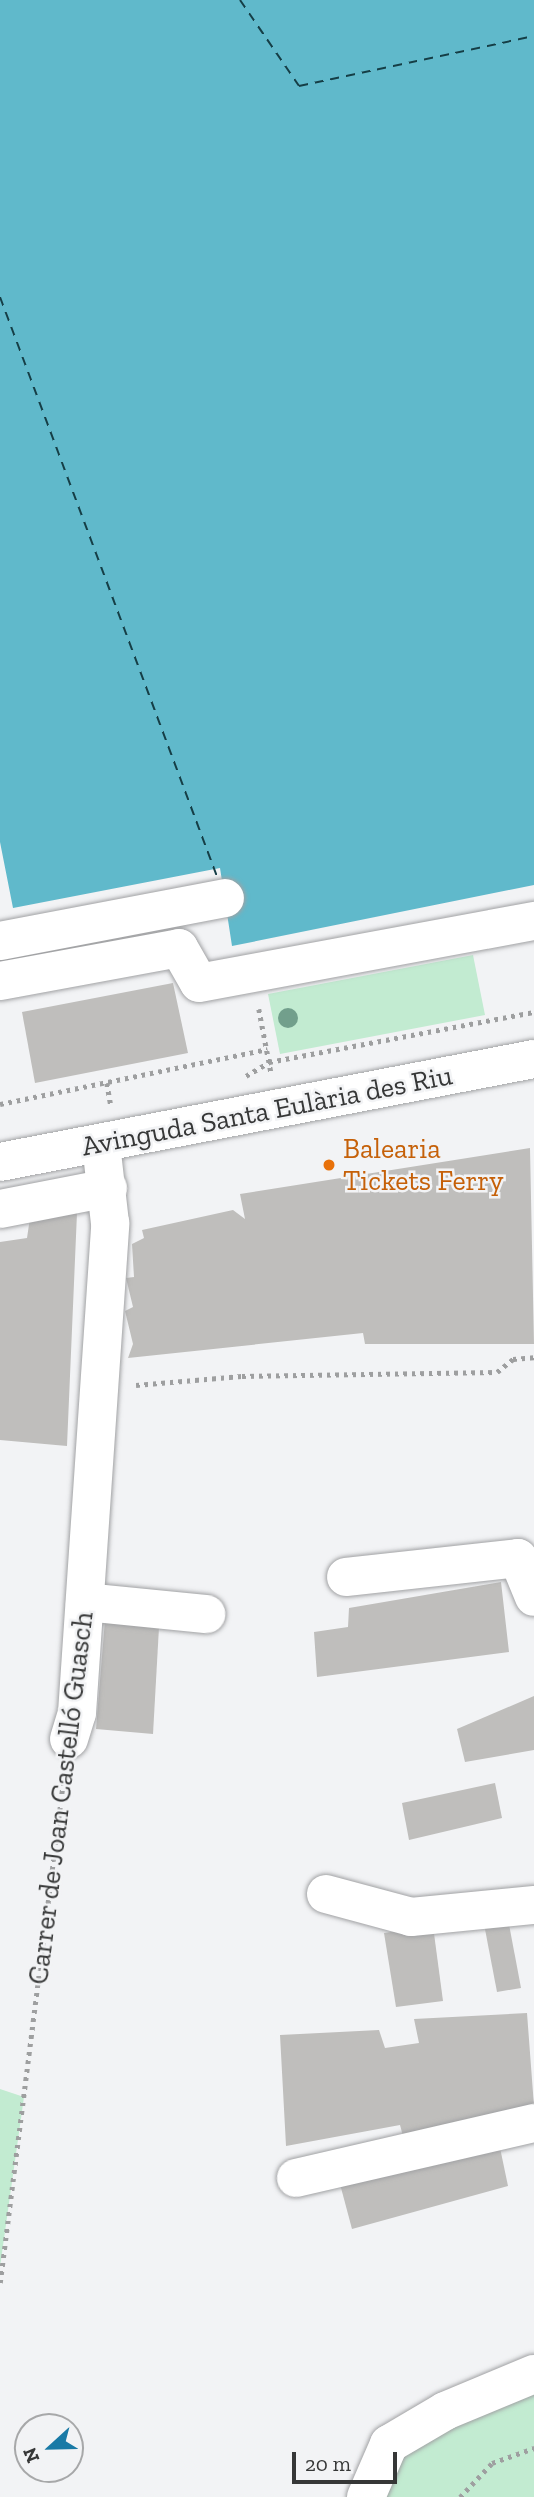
<!DOCTYPE html>
<html>
<head>
<meta charset="utf-8">
<style>
	body { margin:0 }
	#map { position:relative; width:534px; height:2497px; overflow:hidden; background:#f2f3f5; font-family:"Zilla Slab",serif }
	div>[style] { position:absolute }
	[style*='--x'] { left:calc(var(--x)*1px); top:calc(var(--y)*1px); width:calc(var(--w)*1px); rotate:calc(var(--a)*1deg) }
	.green>* { inset:0; background:#c2ebd1 }
	.water>* { inset:0; background:#60b9cb }
	.ferry>* { height:2px; margin-top:-1px; transform-origin:0; background:repeating-linear-gradient(90deg,#153e46 0 9px,transparent 0 16px) }
	.building>* { inset:0; background:#bfbebc }
	.path>* { height:4.5px; margin-top:-2.25px; transform-origin:0; background:repeating-linear-gradient(90deg,#9e9fa0 0 3.5px,transparent 0 8.5px) }
	.roads { filter:drop-shadow(0 0 2px #a1a2a4) drop-shadow(0 0 2px #a1a2a4) }
	.minor>* { height:38px; margin:-19px; padding:0 19px; transform-origin:19px; border-radius:19px; background:#fff }
	.trees>* { width:20px; height:20px; margin:-10px; border-radius:50%; background:#729f8c }
	.dots>* { width:19px; height:19px; translate:-50% -50%; box-sizing:border-box; border:4px solid #f2f3f5; border-radius:50% }
	span { translate:-50% -50%; white-space:nowrap; text-align:center; line-height:1.15; -webkit-text-stroke:5px #f2f3f5; paint-order:stroke }
	.street-label { font-size:28px; color:#363737 }
	.food-label { font-size:28px; color:#c56008 }
	.left { translate:0 -50%; text-align:left }
	.north { position:absolute; left:14px; top:2413px; width:70px; height:70px; box-sizing:border-box; background:#f2f3f5; border:2px solid #a7a8a9; border-radius:50%; rotate:248deg; font-size:19px; font-weight:700; line-height:28px; text-align:center; color:#363737 }
	.north::after { content:''; display:block; margin:auto; width:24px; height:32px; background:#197aa6; clip-path:polygon(50% 0,100% 100%,50% 72%,0 100%) }
	.scale { position:absolute; left:292px; top:2452px; width:105px; height:32px; box-sizing:border-box; border:4px solid #363737; border-top:0; padding-left:9px; font-size:21px; line-height:24px; white-space:nowrap; color:#363737; -webkit-text-stroke:5px #f2f3f5; paint-order:stroke }
</style>
</head>
<body>
<div id="map">
	<div class="green">
		<div style="clip-path:polygon(473px 955px,485px 1015px,280px 1054px,268px 994px)"></div>
		<div style="clip-path:polygon(0 2089px,24px 2097px,0 2267px)"></div>
		<div style="clip-path:polygon(534px 2387px,534px 2497px,375px 2497px,409px 2444px)"></div>
	</div>
	<div class="water">
		<div style="clip-path:polygon(0 0,534px 0,534px 885px,232px 946px,220px 868px,13px 908px,0 842px)"></div>
	</div>
	<div class="ferry">
		<div style="--x:240;--y:0;--w:104;--a:55.5"></div>
		<div style="--x:299;--y:86;--w:240;--a:-12"></div>
		<div style="--x:0;--y:297;--w:621;--a:69.47"></div>
	</div>
	<div class="building">
		<div style="clip-path:polygon(173px 983px,188px 1053px,35px 1083px,22px 1012px)"></div>
		<div style="clip-path:polygon(530px 1148px,534px 1344px,365px 1344px,363px 1333px,128px 1358px,133px 1344px,125px 1311px,133px 1307px,126px 1278px,134px 1277px,132px 1244px,144px 1238px,142px 1230px,233px 1210px,245px 1219px,240px 1194px)"></div>
		<div style="clip-path:polygon(31px 1211px,77px 1213px,67px 1446px,0 1440px,0 1242px,27px 1238px)"></div>
		<div style="clip-path:polygon(501px 1582px,509px 1652px,317px 1677px,314px 1632px,348px 1627px,349px 1608px)"></div>
		<div style="clip-path:polygon(105px 1620px,159px 1627px,153px 1734px,96px 1729px)"></div>
		<div style="clip-path:polygon(534px 1696px,534px 1750px,465px 1762px,457px 1729px)"></div>
		<div style="clip-path:polygon(495px 1783px,502px 1818px,409px 1840px,402px 1803px)"></div>
		<div style="clip-path:polygon(508px 1919px,521px 1988px,497px 1992px,484px 1924px)"></div>
		<div style="clip-path:polygon(433px 1926px,443px 2001px,396px 2007px,384px 1933px)"></div>
		<div style="clip-path:polygon(527px 2013px,534px 2106px,403px 2136px,400px 2125px,286px 2146px,280px 2035px,379px 2030px,385px 2048px,419px 2043px,414px 2019px)"></div>
		<div style="clip-path:polygon(499px 2143px,508px 2186px,352px 2229px,340px 2184px)"></div>
	</div>
	<div class="path">
		<div style="--x:259;--y:1009;--w:64;--a:79.2"></div>
		<div style="--x:246;--y:1076;--w:27;--a:-31"></div>
		<div style="--x:269;--y:1062;--w:270;--a:-10.7"></div>
		<div style="--x:107;--y:1083;--w:22;--a:80"></div>
		<div style="--x:0;--y:1104;--w:273;--a:-11.6"></div>
		<div style="--x:136;--y:1385;--w:106;--a:-4.9"></div>
		<div style="--x:242;--y:1376;--w:255;--a:-0.9"></div>
		<div style="--x:497;--y:1372;--w:21;--a:-39"></div>
		<div style="--x:513;--y:1359;--w:21;--a:-5"></div>
		<div style="--x:0;--y:2283;--w:512;--a:-82.82"></div>
		<div style="--x:460;--y:2497;--w:47;--a:-46.7"></div>
		<div style="--x:492;--y:2463;--w:45;--a:-19.7"></div>
	</div>
	<div class="roads">
		<div class="minor">
			<div style="--x:0;--y:941;--w:229;--a:-10.8"></div>
			<div style="--x:0;--y:981;--w:182;--a:-10.4"></div>
			<div style="--x:179;--y:948;--w:40;--a:60.3"></div>
			<div style="--x:199;--y:983;--w:341;--a:-10.5"></div>
			<div style="--x:0;--y:1162;--w:544;--a:-10.92"></div>
			<div style="--x:0;--y:1209;--w:110;--a:-11"></div>
			<div style="--x:346;--y:1577;--w:173;--a:-6.3"></div>
			<div style="--x:518;--y:1558;--w:42;--a:67.7"></div>
			<div style="--x:85;--y:1602;--w:122;--a:5.7"></div>
			<div style="--x:69;--y:1739;--w:27;--a:-73"></div>
			<div style="--x:77;--y:1713;--w:491;--a:-86.1"></div>
			<div style="--x:110;--y:1223;--w:80;--a:-96.5"></div>
			<div style="--x:326;--y:1894;--w:88;--a:15.1"></div>
			<div style="--x:411;--y:1917;--w:124;--a:-5.6"></div>
			<div style="--x:296;--y:2178;--w:244;--a:-13"></div>
			<div style="--x:366;--y:2497;--w:58;--a:-66.5"></div>
			<div style="--x:389;--y:2444;--w:65;--a:-30.5"></div>
			<div style="--x:445;--y:2411;--w:96;--a:-22.6"></div>
		</div>
	</div>
	<div class="trees">
		<div style="left:288px;top:1018px"></div>
	</div>
	<div class="dots">
		<div style="left:329px;top:1165px;background:#e8710a"></div>
	</div>
	<div class="street-label">
		<span style="left:267px;top:1111px;rotate:-11deg">Avinguda Santa Eulària des Riu</span>
		<span style="left:61px;top:1798px;rotate:-83deg">Carrer de Joan Castelló Guasch</span>
	</div>
	<div class="food-label">
		<span class="left" style="left:343px;top:1165px">Balearia<br>Tickets Ferry</span>
	</div>
	<div class="north">N</div>
	<div class="scale">20 m</div>
</div>
</body>
</html>
